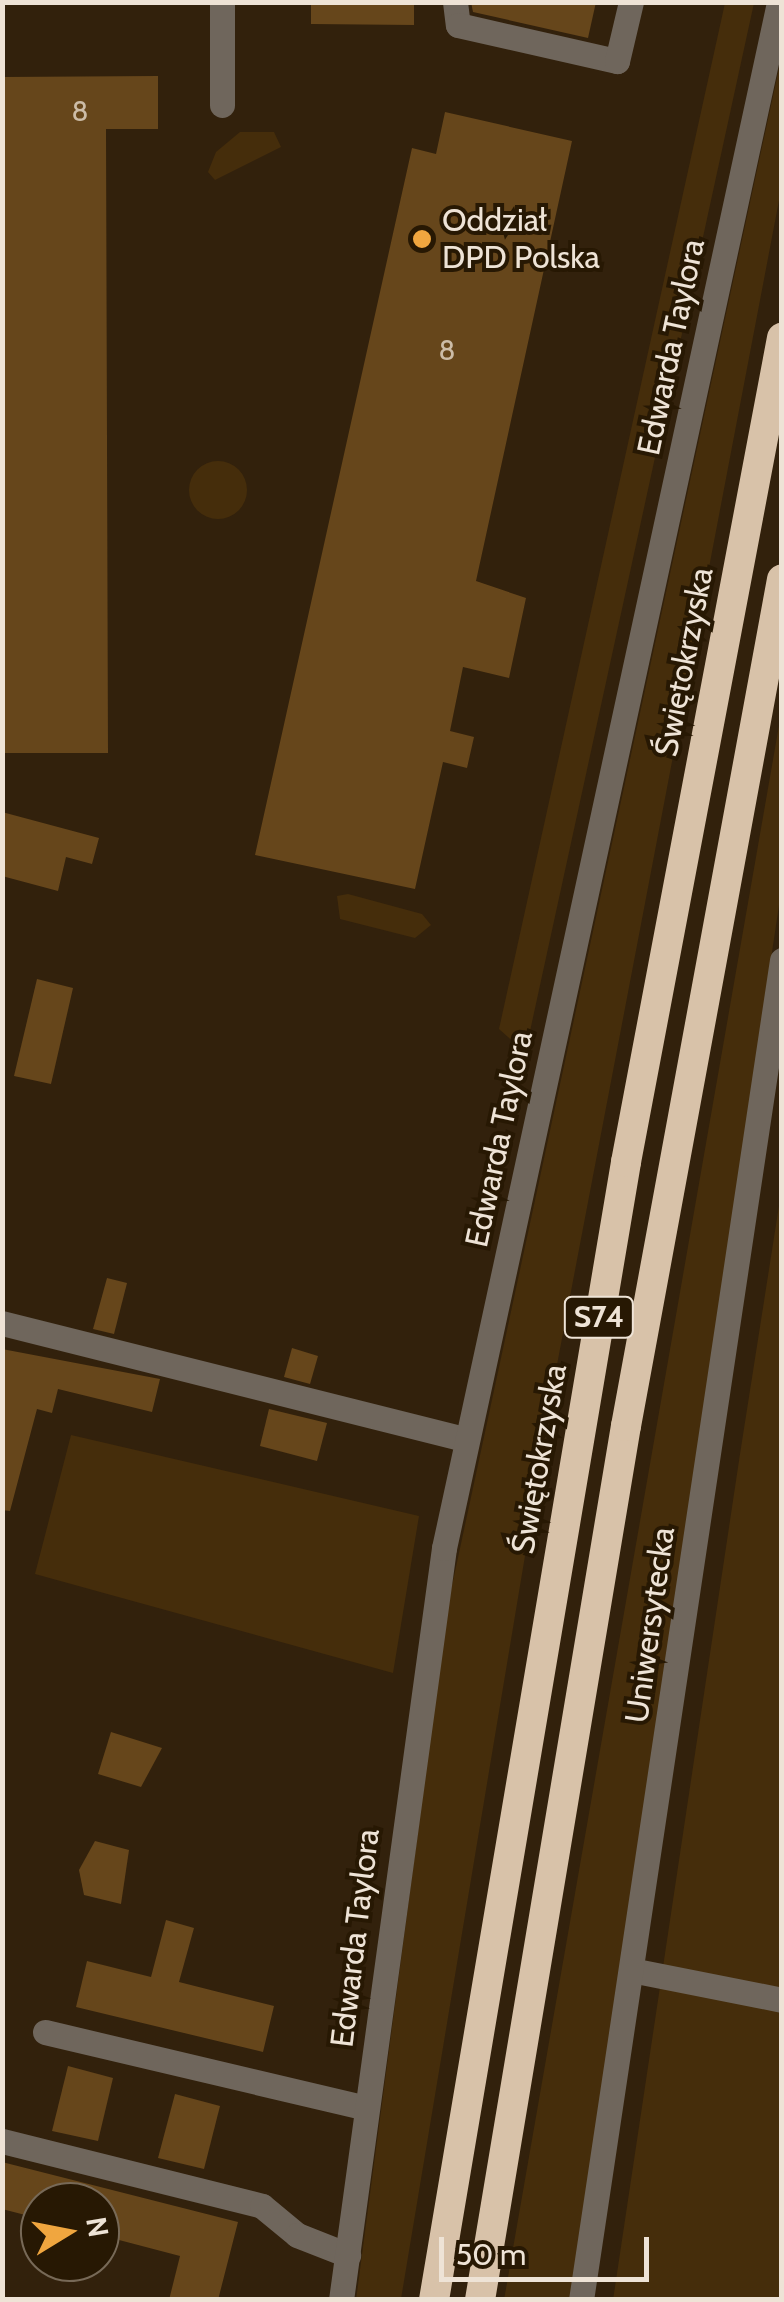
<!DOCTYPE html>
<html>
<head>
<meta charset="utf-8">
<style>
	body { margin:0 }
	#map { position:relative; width:784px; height:2302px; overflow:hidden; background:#32210c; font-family:Cabin,sans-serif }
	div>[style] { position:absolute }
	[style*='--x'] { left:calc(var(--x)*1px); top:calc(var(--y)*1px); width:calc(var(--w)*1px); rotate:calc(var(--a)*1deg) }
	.green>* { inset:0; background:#452d0b }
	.round { border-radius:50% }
	.building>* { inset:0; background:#66461b }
	.minor>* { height:25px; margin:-12.5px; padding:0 12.5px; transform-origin:12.5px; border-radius:12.5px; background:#6f665c }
	.highway>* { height:30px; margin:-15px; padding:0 15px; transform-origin:15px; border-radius:15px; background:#d8c2a9 }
	.dots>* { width:28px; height:28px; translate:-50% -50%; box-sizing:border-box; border:5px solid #271803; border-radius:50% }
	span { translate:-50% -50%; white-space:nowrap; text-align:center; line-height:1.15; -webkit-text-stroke:8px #271803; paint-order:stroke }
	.number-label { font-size:28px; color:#ccbca7 }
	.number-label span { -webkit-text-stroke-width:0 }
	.shield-label span { padding:2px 8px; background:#271803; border:2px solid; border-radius:8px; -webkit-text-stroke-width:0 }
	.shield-label { font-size:30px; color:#eee3d6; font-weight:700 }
	.poi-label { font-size:32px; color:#eee3d6 }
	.left { translate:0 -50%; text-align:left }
	.street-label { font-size:32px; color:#eee3d6 }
	.frame { position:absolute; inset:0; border:5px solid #eee3d6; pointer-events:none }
	.north { position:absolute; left:20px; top:2182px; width:100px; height:100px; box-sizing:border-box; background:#271803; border:2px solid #776957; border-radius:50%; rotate:80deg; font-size:28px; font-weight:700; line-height:40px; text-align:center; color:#eee3d6 }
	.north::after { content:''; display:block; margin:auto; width:35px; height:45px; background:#f0a63f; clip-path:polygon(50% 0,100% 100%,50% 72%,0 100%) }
	.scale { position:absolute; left:439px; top:2237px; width:210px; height:45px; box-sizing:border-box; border:5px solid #eee3d6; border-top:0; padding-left:12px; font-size:30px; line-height:35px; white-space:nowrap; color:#eee3d6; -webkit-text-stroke:8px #271803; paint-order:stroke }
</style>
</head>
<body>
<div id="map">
	<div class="green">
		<div style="clip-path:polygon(725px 3px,754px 3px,527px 1045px,518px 1046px,499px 1029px)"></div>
		<div style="clip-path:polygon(781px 59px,781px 190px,556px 1370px,401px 2299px,356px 2300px,448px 1604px)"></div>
		<div style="clip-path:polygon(240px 132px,274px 132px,281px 147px,215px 180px,208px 172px,216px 152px)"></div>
		<div class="round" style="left:189px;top:461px;width:58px;height:58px"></div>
		<div style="clip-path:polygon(781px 714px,781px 892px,570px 2299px,504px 2300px)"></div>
		<div style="clip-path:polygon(348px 894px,422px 914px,431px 925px,415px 938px,340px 919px,337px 896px)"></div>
		<div style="clip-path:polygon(781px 1193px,781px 2299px,613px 2300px,740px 1454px)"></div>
		<div style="clip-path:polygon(71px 1435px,419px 1516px,393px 1673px,35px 1574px)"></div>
	</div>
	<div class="building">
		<div style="clip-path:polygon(311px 2px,414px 2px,414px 25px,311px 24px)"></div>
		<div style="clip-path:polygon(471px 2px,596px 2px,588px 38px,473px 12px)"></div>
		<div style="clip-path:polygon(158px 76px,158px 129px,106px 129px,108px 753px,2px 753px,3px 77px)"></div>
		<div style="clip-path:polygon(445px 112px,572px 141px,476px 581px,526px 598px,509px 678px,463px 667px,450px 731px,474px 737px,467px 768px,443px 762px,415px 889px,255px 855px,412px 148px,436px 154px)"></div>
		<div style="clip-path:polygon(2px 812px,99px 838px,92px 864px,66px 857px,58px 891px,2px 876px)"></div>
		<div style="clip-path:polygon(37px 979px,73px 988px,51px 1084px,14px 1076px)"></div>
		<div style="clip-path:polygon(107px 1278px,127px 1283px,114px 1334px,93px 1329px)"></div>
		<div style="clip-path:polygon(292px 1348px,318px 1356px,310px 1384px,284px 1377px)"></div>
		<div style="clip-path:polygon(2px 1349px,160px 1379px,152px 1412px,58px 1389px,52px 1413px,37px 1409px,10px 1511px,2px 1510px)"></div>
		<div style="clip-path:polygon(269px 1409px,327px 1423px,317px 1461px,260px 1446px)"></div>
		<div style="clip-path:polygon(111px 1732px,162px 1748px,141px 1787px,98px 1774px)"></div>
		<div style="clip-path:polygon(95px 1841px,129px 1850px,121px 1904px,84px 1895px,79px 1870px)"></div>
		<div style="clip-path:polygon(166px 1920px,194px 1928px,179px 1982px,274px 2006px,263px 2052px,76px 2007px,87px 1961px,151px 1977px)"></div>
		<div style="clip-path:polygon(68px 2066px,113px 2078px,98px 2141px,52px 2131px)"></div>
		<div style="clip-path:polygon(175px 2094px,220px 2106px,204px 2169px,158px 2158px)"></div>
		<div style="clip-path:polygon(2px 2162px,238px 2222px,218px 2300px,169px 2300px,180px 2256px,100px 2235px,100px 2202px,37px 2202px,33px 2217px,2px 2209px)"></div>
	</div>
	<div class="minor">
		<div style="--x:222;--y:2;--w:103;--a:90"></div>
		<div style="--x:455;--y:2;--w:23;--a:83"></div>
		<div style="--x:458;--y:25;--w:163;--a:12.8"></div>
		<div style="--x:617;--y:61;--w:61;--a:-76.7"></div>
		<div style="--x:2;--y:1323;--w:479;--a:14.1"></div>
		<div style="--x:631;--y:1970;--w:154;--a:11.2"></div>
		<div style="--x:45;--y:2032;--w:330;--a:13.3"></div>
		<div style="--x:2;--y:2141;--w:268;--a:14"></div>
		<div style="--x:262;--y:2206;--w:45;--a:39.6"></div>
		<div style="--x:297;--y:2235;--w:55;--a:21.4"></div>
		<div style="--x:341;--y:2300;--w:759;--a:-82.2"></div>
		<div style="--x:444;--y:1548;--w:1582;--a:-77.77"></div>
		<div style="--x:581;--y:2300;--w:1355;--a:-81.47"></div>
	</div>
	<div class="highway">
		<div style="--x:434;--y:2300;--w:1154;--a:-80.42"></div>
		<div style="--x:626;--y:1162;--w:839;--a:-79.28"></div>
		<div style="--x:480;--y:2300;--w:886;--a:-80.52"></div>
		<div style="--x:626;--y:1426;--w:861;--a:-79.56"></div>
	</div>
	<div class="dots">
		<div style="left:422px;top:239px;background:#f0a63f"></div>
	</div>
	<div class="number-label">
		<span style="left:80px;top:111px">8</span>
		<span style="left:447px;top:350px">8</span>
	</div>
	<div class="shield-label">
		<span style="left:599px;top:1317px">S74</span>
	</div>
	<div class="poi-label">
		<span class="left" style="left:442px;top:239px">Oddział<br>DPD Polska</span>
	</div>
	<div class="street-label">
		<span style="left:671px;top:347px;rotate:-78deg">Edwarda Taylora</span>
		<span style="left:684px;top:662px;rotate:-79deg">Świętokrzyska</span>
		<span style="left:499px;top:1139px;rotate:-78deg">Edwarda Taylora</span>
		<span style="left:539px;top:1459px;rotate:-80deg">Świętokrzyska</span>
		<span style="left:650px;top:1625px;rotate:-82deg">Uniwersytecka</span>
		<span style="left:355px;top:1938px;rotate:-83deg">Edwarda Taylora</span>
	</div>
	<div class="frame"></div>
	<div class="north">N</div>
	<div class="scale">50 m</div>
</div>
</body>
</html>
